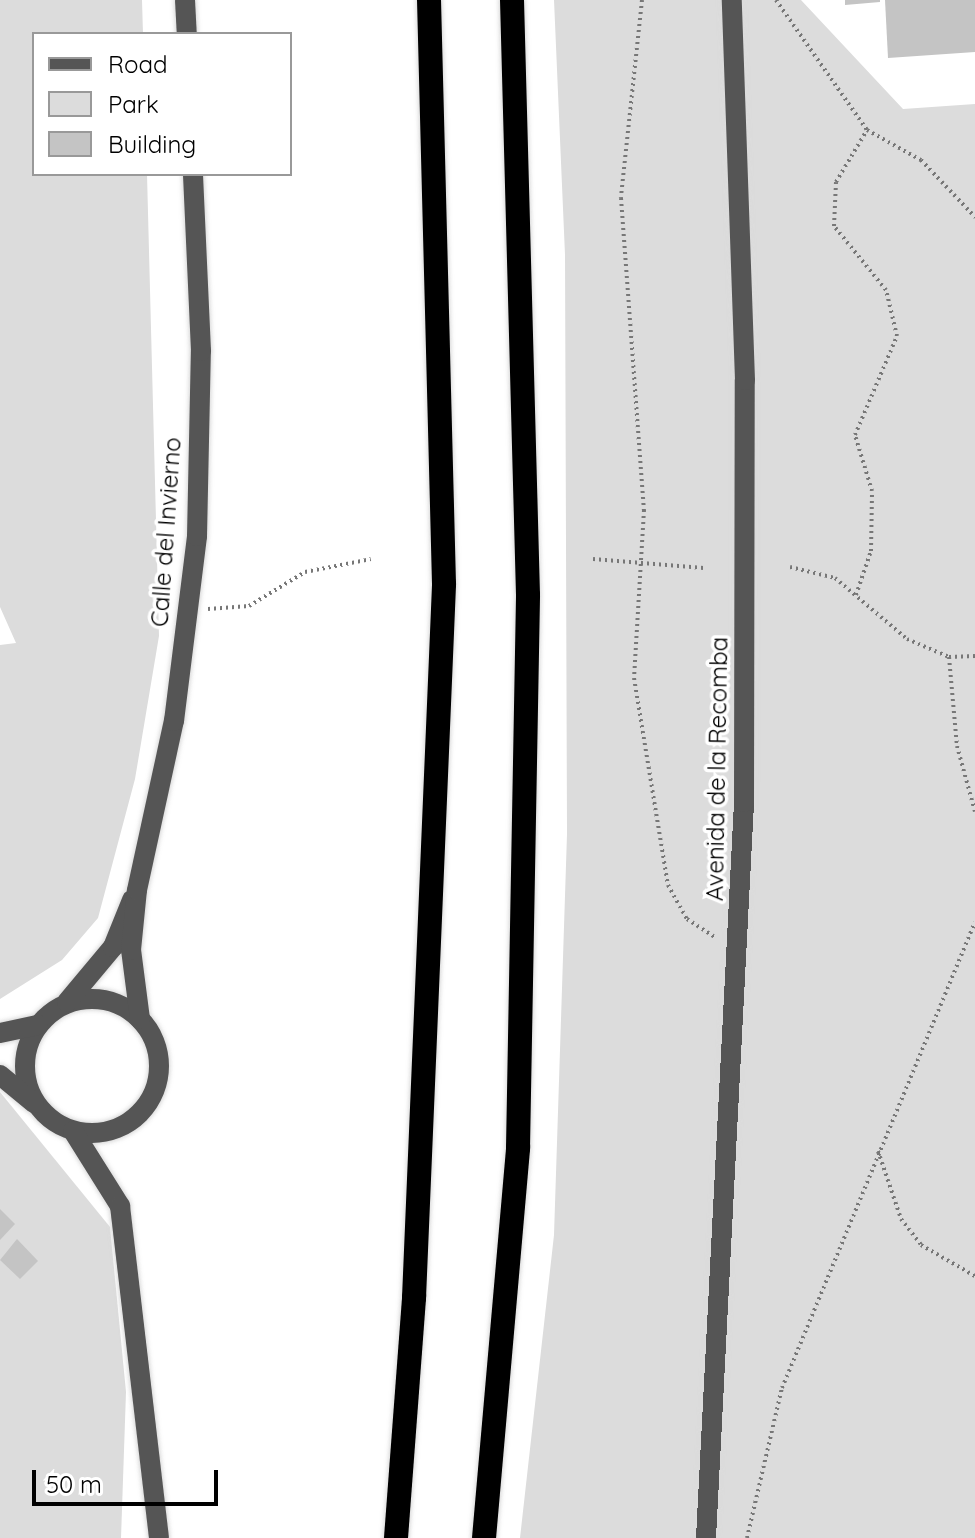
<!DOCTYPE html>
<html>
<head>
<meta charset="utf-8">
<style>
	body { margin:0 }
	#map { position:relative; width:975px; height:1538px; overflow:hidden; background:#fff; font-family:Quicksand,sans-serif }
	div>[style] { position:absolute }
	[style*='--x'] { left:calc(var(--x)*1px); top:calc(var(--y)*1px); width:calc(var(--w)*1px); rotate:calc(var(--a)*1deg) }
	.green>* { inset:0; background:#dcdcdc }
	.building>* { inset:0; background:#c4c4c4 }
	.path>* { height:4px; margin-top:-2px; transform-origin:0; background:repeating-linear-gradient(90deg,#777 0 2px,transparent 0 6px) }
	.roads { filter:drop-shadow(0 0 2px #dbdbdb) drop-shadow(0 0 2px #dbdbdb) }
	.minor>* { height:20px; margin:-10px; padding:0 10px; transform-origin:10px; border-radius:10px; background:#555 }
	.minor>.ring { margin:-10px; padding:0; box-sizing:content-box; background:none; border:20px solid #555; border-radius:50% }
	.highway>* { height:24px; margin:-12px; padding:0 12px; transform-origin:12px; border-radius:12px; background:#000 }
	span { translate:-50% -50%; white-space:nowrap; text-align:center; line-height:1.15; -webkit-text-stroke:7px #fff; paint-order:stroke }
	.street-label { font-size:24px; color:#000 }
	.legend { position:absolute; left:32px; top:32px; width:260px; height:144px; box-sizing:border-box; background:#fff; border:2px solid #999; margin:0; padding:10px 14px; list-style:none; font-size:24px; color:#000 }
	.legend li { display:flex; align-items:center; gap:16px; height:40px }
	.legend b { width:40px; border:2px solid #999 }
	.scale { position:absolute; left:32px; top:1470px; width:186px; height:36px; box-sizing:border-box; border:4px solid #000; border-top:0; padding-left:10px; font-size:24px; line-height:28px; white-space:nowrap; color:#000; -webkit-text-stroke:6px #fff; paint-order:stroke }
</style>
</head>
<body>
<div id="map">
	<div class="green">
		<div style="clip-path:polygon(0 0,142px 0,143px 34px,34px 34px,34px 174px,147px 174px,159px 636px,135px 779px,98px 918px,62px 960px,0 999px,0 645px,16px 643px,0 607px)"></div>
		<div style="clip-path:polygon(554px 0,801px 0,903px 109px,975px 104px,975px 1538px,520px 1538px,554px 1235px,567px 834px,565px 255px)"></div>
		<div style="clip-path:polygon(0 1092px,110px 1227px,126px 1392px,121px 1538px,0 1538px)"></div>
	</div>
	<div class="building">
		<div style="clip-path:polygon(845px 0,880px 0,880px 2px,845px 5px)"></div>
		<div style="clip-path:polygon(885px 0,975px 0,975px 52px,888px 58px)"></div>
		<div style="clip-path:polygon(0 1209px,15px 1224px,0 1240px)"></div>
		<div style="clip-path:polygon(17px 1239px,38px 1261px,20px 1279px,0 1260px)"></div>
	</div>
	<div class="path">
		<div style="--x:642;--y:0;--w:199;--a:96.1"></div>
		<div style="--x:621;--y:198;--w:313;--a:85.8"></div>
		<div style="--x:644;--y:510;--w:168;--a:93.4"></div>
		<div style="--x:634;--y:678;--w:210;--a:80.7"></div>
		<div style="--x:668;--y:885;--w:39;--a:61"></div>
		<div style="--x:687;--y:919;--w:35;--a:33"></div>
		<div style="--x:776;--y:0;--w:159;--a:55"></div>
		<div style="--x:867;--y:130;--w:62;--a:29.1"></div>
		<div style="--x:921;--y:160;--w:79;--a:46.5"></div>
		<div style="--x:593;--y:559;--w:111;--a:4.6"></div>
		<div style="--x:790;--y:567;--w:46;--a:13.7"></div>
		<div style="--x:835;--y:578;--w:94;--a:40.3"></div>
		<div style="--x:907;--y:639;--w:46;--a:23.2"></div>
		<div style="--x:949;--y:657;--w:26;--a:-2"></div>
		<div style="--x:856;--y:595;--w:46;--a:-71.2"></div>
		<div style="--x:871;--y:551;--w:60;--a:-89"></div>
		<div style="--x:872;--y:491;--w:59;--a:-106.9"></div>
		<div style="--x:855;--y:435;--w:108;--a:-67"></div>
		<div style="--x:897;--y:336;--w:47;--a:-103.4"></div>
		<div style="--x:886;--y:290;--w:82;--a:-129.1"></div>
		<div style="--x:834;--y:226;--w:44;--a:-87.4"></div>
		<div style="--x:836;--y:182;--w:61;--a:-59.2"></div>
		<div style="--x:208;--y:609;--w:41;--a:-4.2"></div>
		<div style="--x:249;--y:606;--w:66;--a:-31.3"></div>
		<div style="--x:305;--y:572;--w:67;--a:-11.1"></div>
		<div style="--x:949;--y:657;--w:89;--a:84.9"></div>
		<div style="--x:957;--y:746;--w:68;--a:74.7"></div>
		<div style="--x:878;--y:1151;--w:72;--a:71.3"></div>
		<div style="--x:901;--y:1219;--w:33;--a:52"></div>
		<div style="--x:921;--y:1245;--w:62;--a:29.9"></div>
		<div style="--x:747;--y:1538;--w:154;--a:-76.9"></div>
		<div style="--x:782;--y:1388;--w:504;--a:-67.5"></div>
	</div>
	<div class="roads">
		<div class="minor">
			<div style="--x:185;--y:0;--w:34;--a:87"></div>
			<div class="ring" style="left:25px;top:999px;width:114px;height:114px"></div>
			<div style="--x:67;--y:1002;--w:72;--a:-50.1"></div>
			<div style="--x:113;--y:947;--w:51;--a:-68"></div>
			<div style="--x:140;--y:1019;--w:70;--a:-97.4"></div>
			<div style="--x:131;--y:950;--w:60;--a:-84.3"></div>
			<div style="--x:137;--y:890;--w:173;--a:-77.7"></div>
			<div style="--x:174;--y:721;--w:186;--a:-82.9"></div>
			<div style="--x:197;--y:536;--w:185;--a:-88.8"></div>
			<div style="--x:201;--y:351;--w:177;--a:-92.6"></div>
			<div style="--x:0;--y:1033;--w:39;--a:-12"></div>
			<div style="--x:0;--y:1075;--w:44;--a:39.5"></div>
			<div style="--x:73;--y:1131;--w:89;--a:57.9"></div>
			<div style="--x:120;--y:1206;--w:334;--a:83.3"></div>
			<div style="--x:706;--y:1538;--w:737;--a:-87.04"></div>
			<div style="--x:744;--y:802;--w:422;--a:-89.9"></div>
			<div style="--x:745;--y:380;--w:380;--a:-92"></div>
		</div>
		<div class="highway">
			<div style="--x:396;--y:1538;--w:241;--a:-85.7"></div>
			<div style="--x:414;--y:1298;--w:715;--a:-87.59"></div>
			<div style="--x:444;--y:584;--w:584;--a:-91.47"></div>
			<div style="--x:484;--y:1538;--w:391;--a:-85"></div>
			<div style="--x:518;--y:1148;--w:553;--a:-88.96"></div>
			<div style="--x:528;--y:595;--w:595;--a:-91.54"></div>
		</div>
	</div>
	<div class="street-label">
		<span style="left:166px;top:532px;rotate:-86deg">Calle del Invierno</span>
		<span style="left:717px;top:769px;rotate:-89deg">Avenida de la Recomba</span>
	</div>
	<ul class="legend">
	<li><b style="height:10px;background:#555"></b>Road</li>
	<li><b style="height:22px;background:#dcdcdc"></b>Park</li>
	<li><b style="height:22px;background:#c4c4c4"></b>Building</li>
	</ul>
	<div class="scale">50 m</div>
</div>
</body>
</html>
